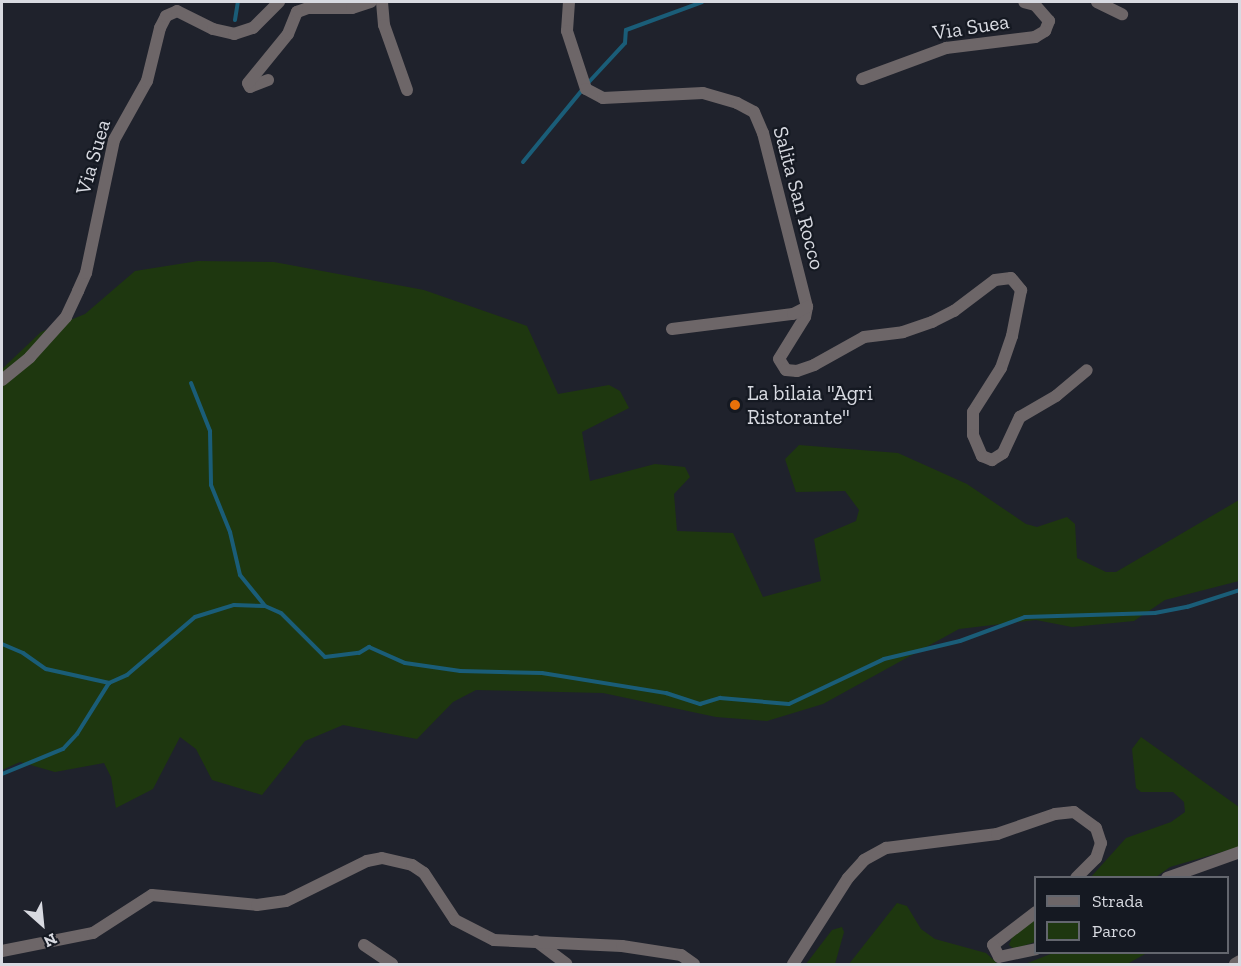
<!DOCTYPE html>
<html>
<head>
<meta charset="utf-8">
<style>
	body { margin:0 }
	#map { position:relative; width:1241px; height:966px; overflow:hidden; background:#1f222c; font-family:"Zilla Slab",serif }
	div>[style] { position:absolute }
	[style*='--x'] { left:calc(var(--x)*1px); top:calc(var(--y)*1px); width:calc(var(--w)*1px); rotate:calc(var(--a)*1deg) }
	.green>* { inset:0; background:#1e370f }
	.stream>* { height:4px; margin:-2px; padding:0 2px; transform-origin:2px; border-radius:2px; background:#1a5d78 }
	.minor>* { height:12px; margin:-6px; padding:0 6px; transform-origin:6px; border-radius:6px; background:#6d6668 }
	.tertiary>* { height:12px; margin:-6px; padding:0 6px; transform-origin:6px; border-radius:6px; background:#6d6668 }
	.dots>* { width:16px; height:16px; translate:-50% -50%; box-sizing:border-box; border:3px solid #151922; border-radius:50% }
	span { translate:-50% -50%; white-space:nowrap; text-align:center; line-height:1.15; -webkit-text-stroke:4.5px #151922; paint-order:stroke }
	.street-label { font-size:21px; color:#d8dae1 }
	.poi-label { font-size:21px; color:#d8dae1 }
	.left { translate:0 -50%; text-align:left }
	.frame { position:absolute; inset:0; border:3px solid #d8dae1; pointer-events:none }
	.legend { position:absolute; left:1034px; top:876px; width:195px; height:78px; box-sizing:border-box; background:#151922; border:2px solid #63666e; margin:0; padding:8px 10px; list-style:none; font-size:18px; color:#d8dae1 }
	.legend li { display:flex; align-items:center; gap:12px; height:30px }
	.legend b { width:30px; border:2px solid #63666e }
	.north { position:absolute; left:12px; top:894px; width:60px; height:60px; -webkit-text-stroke:4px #151922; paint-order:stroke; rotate:153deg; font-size:16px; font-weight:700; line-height:24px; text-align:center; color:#d8dae1 }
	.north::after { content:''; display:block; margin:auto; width:21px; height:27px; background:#d8dae1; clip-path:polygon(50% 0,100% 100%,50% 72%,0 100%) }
</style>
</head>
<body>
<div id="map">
	<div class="green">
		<div style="clip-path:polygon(198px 261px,274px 262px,424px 290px,527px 326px,558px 394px,609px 385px,620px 391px,629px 408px,582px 432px,590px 481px,655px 464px,685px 467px,690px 477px,674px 494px,677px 531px,733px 533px,763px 597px,821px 581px,814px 539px,856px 521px,859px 510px,845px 491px,796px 492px,785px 459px,799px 445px,898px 453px,967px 484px,1026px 524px,1037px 527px,1067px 517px,1075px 524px,1077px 558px,1106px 572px,1116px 572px,1239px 500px,1239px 581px,1165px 600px,1134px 621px,1072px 627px,1036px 620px,959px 629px,823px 704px,767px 721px,716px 717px,603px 693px,476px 690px,453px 702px,417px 739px,343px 725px,305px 741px,262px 795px,212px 780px,196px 749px,180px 737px,153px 789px,116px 808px,111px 777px,104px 763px,55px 772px,20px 762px,2px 770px,2px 369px,41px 332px,85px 314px,135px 271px)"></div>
		<div style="clip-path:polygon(1141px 737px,1239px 807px,1239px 847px,1170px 867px,1156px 877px,1090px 878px,1126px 838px,1171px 822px,1185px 812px,1184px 802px,1173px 792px,1141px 792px,1136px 788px,1132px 749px)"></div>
		<div style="clip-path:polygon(897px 903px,907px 906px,921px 929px,935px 939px,986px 953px,997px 963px,1025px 964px,1053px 953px,1147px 953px,1127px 964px,849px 964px)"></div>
		<div style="clip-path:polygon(1035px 918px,1035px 942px,1014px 949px,1009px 945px,1013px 935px)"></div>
		<div style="clip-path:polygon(842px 927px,844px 932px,835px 964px,806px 964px,832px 930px)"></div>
	</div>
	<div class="stream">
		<div style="--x:235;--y:20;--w:18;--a:-81"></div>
		<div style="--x:588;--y:83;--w:54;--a:-47.2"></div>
		<div style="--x:625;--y:43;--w:13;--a:-86"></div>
		<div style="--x:626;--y:30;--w:81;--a:-20.2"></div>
		<div style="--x:523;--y:162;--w:94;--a:-50.6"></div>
		<div style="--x:191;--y:383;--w:52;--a:68.4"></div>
		<div style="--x:210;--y:431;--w:54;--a:88.9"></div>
		<div style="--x:211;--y:485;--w:51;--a:68"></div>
		<div style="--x:230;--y:532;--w:44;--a:76.9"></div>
		<div style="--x:240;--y:575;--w:38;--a:51"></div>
		<div style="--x:2;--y:644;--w:23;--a:23"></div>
		<div style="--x:23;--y:653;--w:28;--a:35"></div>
		<div style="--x:46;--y:669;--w:65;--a:12.5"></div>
		<div style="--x:2;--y:774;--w:66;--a:-22.3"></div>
		<div style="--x:63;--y:749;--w:21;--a:-47"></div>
		<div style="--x:77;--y:734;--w:60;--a:-57.9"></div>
		<div style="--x:109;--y:683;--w:20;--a:-24"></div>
		<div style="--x:127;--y:675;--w:89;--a:-40.5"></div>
		<div style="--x:195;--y:617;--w:41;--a:-17.1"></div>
		<div style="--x:234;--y:605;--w:31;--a:2"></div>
		<div style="--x:265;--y:606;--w:17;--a:24"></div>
		<div style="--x:281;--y:613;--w:62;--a:45"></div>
		<div style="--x:325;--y:657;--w:34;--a:-7"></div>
		<div style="--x:359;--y:653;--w:12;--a:-31"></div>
		<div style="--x:369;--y:647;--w:39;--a:24"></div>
		<div style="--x:405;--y:663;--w:56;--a:8.3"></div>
		<div style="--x:460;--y:671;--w:82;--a:1.4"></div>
		<div style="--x:542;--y:673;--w:126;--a:9.2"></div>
		<div style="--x:666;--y:693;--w:36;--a:18"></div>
		<div style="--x:700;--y:704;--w:21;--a:-17"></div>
		<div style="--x:720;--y:698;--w:69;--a:5"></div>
		<div style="--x:789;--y:704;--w:105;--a:-25.3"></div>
		<div style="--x:884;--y:659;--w:78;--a:-13.3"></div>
		<div style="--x:960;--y:641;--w:69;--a:-20.3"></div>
		<div style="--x:1025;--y:617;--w:130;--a:-1.8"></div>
		<div style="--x:1155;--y:613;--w:33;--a:-11"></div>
		<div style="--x:1187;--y:607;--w:56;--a:-17.8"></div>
	</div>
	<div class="minor">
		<div style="--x:382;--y:2;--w:23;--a:85"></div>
		<div style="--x:384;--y:25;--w:69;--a:70.5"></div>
		<div style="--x:569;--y:2;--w:29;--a:94"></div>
		<div style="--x:567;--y:31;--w:61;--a:71.9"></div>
		<div style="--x:586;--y:89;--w:19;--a:28"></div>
		<div style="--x:603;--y:98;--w:100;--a:-2.9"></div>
		<div style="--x:703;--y:93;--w:35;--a:16"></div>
		<div style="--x:737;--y:103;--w:19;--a:28"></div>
		<div style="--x:754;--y:112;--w:23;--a:67"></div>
		<div style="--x:763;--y:133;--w:179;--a:75.8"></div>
		<div style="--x:807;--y:307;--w:10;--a:101"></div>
		<div style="--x:805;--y:317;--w:49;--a:121.8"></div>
		<div style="--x:779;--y:359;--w:13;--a:58"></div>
		<div style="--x:786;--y:370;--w:11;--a:5"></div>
		<div style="--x:797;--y:371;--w:18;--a:-19"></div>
		<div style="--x:814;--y:365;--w:57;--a:-29.2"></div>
		<div style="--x:864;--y:337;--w:39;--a:-7"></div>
		<div style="--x:903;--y:332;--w:31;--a:-19"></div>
		<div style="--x:932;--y:322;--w:25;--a:-27"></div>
		<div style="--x:954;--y:311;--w:51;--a:-37.1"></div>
		<div style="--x:995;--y:280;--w:16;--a:-7"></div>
		<div style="--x:1011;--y:278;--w:16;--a:50"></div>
		<div style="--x:1021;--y:290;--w:47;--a:101.1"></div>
		<div style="--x:1012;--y:336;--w:34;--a:109"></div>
		<div style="--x:1001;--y:368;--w:52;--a:122.5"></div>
		<div style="--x:973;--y:412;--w:23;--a:90"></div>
		<div style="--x:973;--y:435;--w:23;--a:67"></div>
		<div style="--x:982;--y:456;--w:11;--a:22"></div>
		<div style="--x:992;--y:460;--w:13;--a:-32"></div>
		<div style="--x:1003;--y:453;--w:40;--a:-65"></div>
		<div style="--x:1020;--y:417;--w:42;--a:-30.3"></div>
		<div style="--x:1056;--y:396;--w:40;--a:-40"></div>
		<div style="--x:1097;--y:2;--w:28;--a:26"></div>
		<div style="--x:862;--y:79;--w:90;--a:-20.3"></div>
		<div style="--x:946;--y:48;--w:90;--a:-7"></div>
		<div style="--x:1035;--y:37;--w:12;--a:-31"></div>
		<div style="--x:1045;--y:31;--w:11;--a:-68"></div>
		<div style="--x:1049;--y:21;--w:21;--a:-131"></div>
		<div style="--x:1035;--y:5;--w:11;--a:-165"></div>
		<div style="--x:268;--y:80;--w:19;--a:159"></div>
		<div style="--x:250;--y:87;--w:4;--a:-117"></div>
		<div style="--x:248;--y:83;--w:63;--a:-50.8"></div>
		<div style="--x:288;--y:34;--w:24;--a:-68"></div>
		<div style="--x:297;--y:12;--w:12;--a:-20"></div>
		<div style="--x:308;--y:8;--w:44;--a:0"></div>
		<div style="--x:352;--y:8;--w:20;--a:-18"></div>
		<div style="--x:672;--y:329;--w:122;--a:-7.1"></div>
		<div style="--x:793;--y:314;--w:16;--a:-27"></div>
		<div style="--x:2;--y:380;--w:36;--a:-39"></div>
		<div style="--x:30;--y:357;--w:54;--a:-48"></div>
		<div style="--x:66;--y:317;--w:29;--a:-65"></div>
		<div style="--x:78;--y:291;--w:20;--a:-66"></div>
		<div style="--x:86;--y:273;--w:136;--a:-78.1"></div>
		<div style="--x:114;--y:140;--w:68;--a:-60.8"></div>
		<div style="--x:147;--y:81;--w:55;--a:-76.2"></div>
		<div style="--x:160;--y:28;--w:13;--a:-63"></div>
		<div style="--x:166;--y:16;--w:12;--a:-24"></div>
		<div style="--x:177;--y:11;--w:40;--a:26.6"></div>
		<div style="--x:213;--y:29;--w:22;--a:13"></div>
		<div style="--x:234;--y:34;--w:20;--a:-18"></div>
		<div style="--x:253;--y:28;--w:37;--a:-45"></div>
		<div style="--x:536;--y:941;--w:38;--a:37"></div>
		<div style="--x:364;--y:945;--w:34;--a:34"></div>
		<div style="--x:1235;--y:964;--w:6;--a:-31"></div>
	</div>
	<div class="tertiary">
		<div style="--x:1167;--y:878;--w:77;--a:-19.6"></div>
		<div style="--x:1036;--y:912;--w:54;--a:142.5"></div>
		<div style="--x:993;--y:945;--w:13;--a:63"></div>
		<div style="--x:999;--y:957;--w:38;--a:-12"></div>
		<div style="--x:2;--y:951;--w:93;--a:-11.2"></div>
		<div style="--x:93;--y:933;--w:70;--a:-32.8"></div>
		<div style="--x:152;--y:895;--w:105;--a:5.4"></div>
		<div style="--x:257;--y:905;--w:29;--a:-8"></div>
		<div style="--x:286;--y:901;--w:90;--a:-26.3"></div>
		<div style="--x:367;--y:861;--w:15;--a:-11"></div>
		<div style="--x:382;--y:858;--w:31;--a:13"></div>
		<div style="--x:412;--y:865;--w:14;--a:34"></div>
		<div style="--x:424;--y:873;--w:56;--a:56.6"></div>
		<div style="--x:455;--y:920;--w:44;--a:27.1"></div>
		<div style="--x:494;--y:940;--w:128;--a:2.7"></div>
		<div style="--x:622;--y:946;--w:60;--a:8.7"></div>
		<div style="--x:681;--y:955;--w:16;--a:35"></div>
		<div style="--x:793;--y:964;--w:102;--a:-57.4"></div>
		<div style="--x:848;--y:878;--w:24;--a:-48"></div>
		<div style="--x:864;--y:860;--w:25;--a:-29"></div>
		<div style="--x:886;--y:848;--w:112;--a:-7.2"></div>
		<div style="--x:997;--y:834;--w:61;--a:-19"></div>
		<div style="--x:1055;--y:814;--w:19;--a:-6"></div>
		<div style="--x:1074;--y:812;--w:27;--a:36"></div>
		<div style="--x:1096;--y:828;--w:16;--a:72"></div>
		<div style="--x:1101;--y:843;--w:16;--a:108"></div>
		<div style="--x:1096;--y:858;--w:28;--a:135"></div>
	</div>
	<div class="dots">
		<div style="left:735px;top:405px;background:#e8710a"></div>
	</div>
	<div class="street-label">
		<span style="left:971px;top:27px;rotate:-9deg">Via Suea</span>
		<span style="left:93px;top:157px;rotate:-74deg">Via Suea</span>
		<span style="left:799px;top:198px;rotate:75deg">Salita San Rocco</span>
	</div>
	<div class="poi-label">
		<span class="left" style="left:747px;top:405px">La bilaia "Agri<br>Ristorante"</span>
	</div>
	<div class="frame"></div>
	<ul class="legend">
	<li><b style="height:8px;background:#6d6668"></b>Strada</li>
	<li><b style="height:16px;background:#1e370f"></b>Parco</li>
	</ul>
	<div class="north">N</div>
</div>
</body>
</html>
